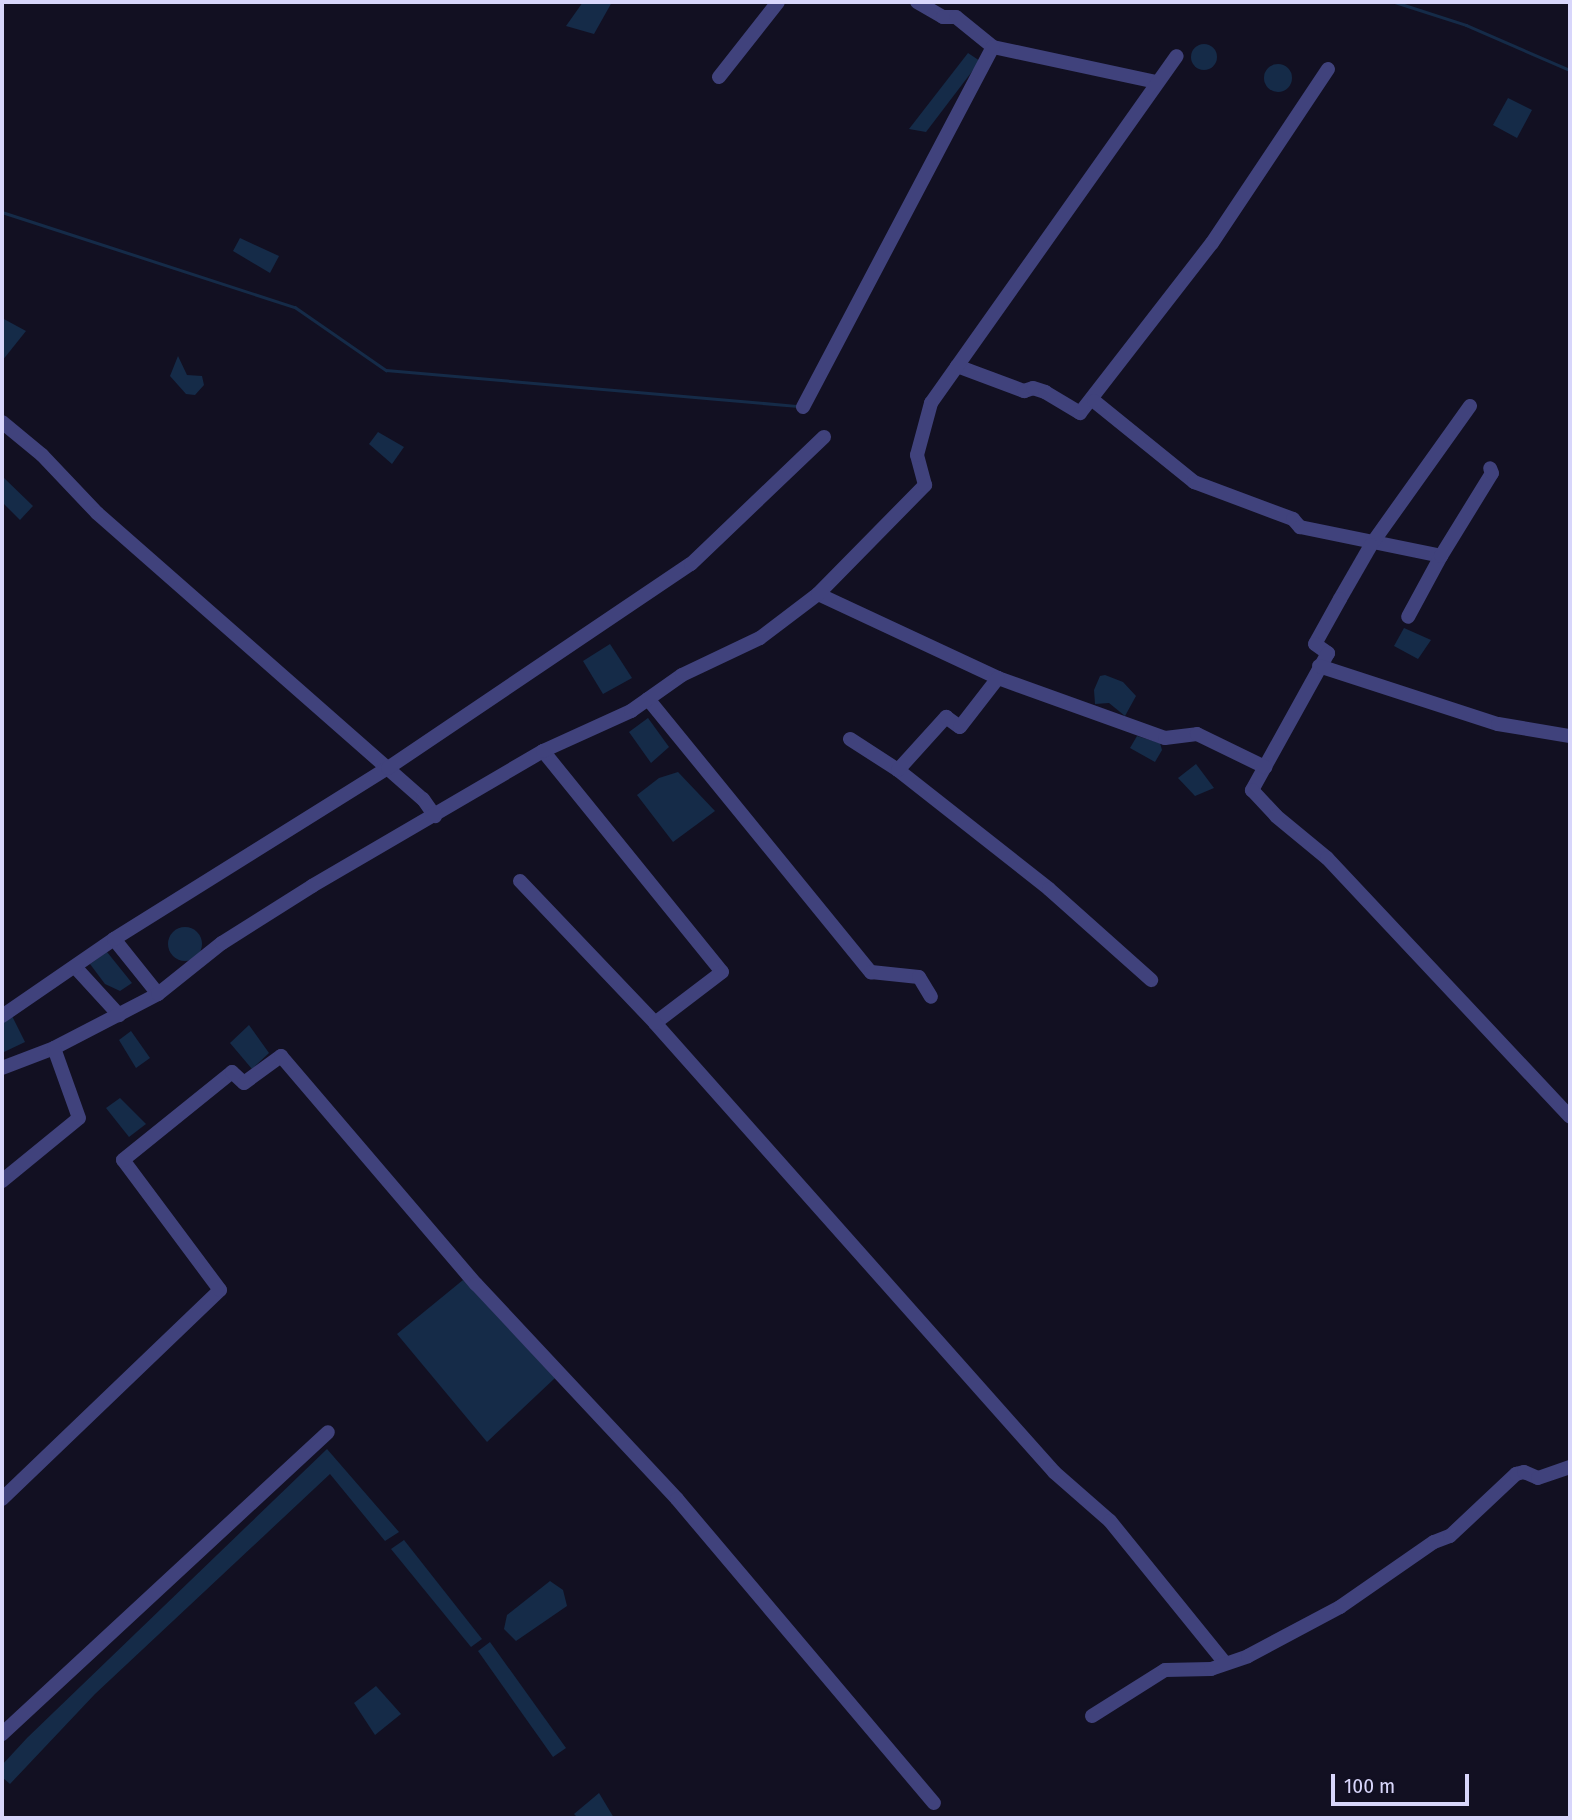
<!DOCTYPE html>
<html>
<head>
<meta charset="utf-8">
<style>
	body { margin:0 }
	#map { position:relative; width:1572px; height:1820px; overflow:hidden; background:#121022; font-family:"Fira Sans Condensed",sans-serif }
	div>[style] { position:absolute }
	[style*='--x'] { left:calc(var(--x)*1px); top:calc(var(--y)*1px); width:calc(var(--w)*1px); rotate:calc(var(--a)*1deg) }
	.water>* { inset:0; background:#152b48 }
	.round { border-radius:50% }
	.stream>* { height:2.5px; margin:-1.25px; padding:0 1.25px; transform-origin:1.25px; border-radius:1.25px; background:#152b48 }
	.minor>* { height:14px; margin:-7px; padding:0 7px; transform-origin:7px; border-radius:7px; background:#40427c }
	span { translate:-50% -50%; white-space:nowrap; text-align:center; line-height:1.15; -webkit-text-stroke:7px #121022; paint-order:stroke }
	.frame { position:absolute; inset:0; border:4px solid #d8d6fb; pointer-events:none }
	.scale { position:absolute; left:1331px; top:1774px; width:138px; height:32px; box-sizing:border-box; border:4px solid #d8d6fb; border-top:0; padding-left:9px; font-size:21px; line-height:24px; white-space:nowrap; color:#d8d6fb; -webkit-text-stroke:5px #121022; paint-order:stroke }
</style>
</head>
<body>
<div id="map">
	<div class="water">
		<div style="clip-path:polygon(583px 2px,612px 2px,594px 34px,566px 26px)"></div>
		<div class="round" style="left:1191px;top:44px;width:26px;height:26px"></div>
		<div style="clip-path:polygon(968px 53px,980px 61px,926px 132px,909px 129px)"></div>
		<div class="round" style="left:1264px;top:64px;width:28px;height:28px"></div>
		<div style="clip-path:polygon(1508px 98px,1532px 110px,1517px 138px,1493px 125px)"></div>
		<div style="clip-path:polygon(240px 238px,279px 256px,270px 273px,233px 251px)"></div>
		<div style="clip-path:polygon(2px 318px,26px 331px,2px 361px)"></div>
		<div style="clip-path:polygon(178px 356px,187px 375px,202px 376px,204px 385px,195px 395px,186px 394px,170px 376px)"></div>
		<div style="clip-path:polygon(378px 432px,404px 447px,392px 464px,369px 444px)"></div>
		<div style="clip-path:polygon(3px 477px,33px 506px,20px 520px,2px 502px)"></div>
		<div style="clip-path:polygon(1404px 628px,1431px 640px,1418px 659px,1394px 646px)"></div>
		<div style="clip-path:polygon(610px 644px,632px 678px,603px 694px,583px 661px)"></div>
		<div style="clip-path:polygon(1105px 675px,1123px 682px,1136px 696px,1125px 716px,1109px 703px,1095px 704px,1094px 690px,1100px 676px)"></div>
		<div style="clip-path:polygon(648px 718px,669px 747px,651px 763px,629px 732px)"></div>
		<div style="clip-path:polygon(1137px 736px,1160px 743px,1162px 750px,1155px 762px,1130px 748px)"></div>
		<div style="clip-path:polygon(1196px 764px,1214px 788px,1195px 796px,1178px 778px)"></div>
		<div style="clip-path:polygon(678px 772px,715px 811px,673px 842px,637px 795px,659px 778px)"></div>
		<div class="round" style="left:168px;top:927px;width:34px;height:34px"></div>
		<div style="clip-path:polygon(107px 952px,132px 983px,120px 991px,105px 984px,90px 964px)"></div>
		<div style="clip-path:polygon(12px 1016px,25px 1042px,4px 1052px,2px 1023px)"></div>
		<div style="clip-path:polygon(249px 1025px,269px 1053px,252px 1069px,230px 1043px)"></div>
		<div style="clip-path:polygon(131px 1031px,150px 1058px,136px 1068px,119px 1040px)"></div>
		<div style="clip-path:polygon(120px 1098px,146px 1124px,129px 1137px,106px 1108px)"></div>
		<div style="clip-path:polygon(463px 1280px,555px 1378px,487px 1442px,397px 1334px)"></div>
		<div style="clip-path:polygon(327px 1449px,399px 1532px,385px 1541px,330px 1474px,95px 1694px,10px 1784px,2px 1777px,2px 1765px,27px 1738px)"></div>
		<div style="clip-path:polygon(404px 1540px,482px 1639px,471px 1647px,391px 1549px)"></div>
		<div style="clip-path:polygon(550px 1581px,563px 1590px,567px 1606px,516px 1641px,504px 1629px,507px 1615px)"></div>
		<div style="clip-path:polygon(490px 1642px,566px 1748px,553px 1757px,478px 1651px)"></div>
		<div style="clip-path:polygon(376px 1686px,401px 1714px,375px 1735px,354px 1703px)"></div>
		<div style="clip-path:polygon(599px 1793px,614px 1818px,578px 1818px,574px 1814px)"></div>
	</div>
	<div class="stream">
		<div style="--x:1395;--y:2;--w:75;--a:17.9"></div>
		<div style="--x:1466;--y:25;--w:113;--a:23.4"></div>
		<div style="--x:2;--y:212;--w:308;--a:18"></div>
		<div style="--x:295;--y:307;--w:111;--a:34.7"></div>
		<div style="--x:386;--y:370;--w:414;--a:5"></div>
	</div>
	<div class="minor">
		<div style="--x:917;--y:2;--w:30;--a:30"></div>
		<div style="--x:943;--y:17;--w:13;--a:0"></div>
		<div style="--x:956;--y:17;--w:48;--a:39"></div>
		<div style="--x:993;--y:47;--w:167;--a:12.1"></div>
		<div style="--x:719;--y:77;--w:95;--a:-51.8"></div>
		<div style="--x:957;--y:366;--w:72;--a:20.5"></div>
		<div style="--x:1024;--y:391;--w:9;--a:-18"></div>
		<div style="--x:1033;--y:388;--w:13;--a:18"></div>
		<div style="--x:1045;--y:392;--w:41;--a:31"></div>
		<div style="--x:1080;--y:413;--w:215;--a:-52.2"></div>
		<div style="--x:1212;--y:243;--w:209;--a:-56.3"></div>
		<div style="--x:1094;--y:401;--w:129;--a:39"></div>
		<div style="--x:1194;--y:482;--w:106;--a:20.5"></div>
		<div style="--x:1293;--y:519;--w:11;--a:49"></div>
		<div style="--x:1300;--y:527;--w:144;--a:11.6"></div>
		<div style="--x:1441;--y:556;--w:69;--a:118.4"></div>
		<div style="--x:1470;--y:406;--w:171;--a:125.5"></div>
		<div style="--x:1371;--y:545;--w:62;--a:119.9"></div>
		<div style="--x:1340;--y:599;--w:51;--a:119.1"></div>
		<div style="--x:1315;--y:644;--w:16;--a:35"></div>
		<div style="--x:1328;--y:653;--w:157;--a:119"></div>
		<div style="--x:1252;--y:790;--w:35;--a:47"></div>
		<div style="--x:1276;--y:816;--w:66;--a:39.5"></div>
		<div style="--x:1327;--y:858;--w:355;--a:46.8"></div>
		<div style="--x:803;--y:407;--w:407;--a:-62.2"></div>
		<div style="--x:2;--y:422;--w:52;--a:39.5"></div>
		<div style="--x:42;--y:455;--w:80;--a:46.5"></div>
		<div style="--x:97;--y:513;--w:434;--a:41.3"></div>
		<div style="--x:423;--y:799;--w:21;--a:55"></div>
		<div style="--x:1441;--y:556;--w:97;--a:-58.4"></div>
		<div style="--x:1492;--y:473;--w:5;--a:-112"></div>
		<div style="--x:818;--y:594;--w:199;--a:25"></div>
		<div style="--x:998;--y:678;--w:177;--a:19.8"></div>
		<div style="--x:1165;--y:738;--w:32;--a:-7"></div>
		<div style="--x:1197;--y:734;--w:76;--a:25.9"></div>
		<div style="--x:1319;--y:666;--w:188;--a:18"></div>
		<div style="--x:1498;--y:724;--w:73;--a:9.5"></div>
		<div style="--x:648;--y:699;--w:353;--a:50.8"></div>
		<div style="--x:871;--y:972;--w:48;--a:5.9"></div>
		<div style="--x:919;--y:977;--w:23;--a:59"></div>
		<div style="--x:850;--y:739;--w:57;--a:32.9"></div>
		<div style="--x:898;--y:770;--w:192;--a:38.2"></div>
		<div style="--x:1049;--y:889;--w:137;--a:41.7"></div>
		<div style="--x:543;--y:751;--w:284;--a:51"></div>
		<div style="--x:722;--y:972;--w:84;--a:142.7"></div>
		<div style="--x:655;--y:1023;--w:601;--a:48.37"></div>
		<div style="--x:1054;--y:1472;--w:74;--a:41.2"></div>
		<div style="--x:1110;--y:1521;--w:183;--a:51"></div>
		<div style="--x:898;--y:770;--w:72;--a:-47.8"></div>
		<div style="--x:946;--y:717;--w:17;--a:36"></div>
		<div style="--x:960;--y:727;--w:62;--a:-52.2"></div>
		<div style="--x:520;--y:881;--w:196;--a:46.4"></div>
		<div style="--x:114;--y:939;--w:70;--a:51.3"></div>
		<div style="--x:76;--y:968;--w:64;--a:47.5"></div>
		<div style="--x:2;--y:1016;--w:136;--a:-34.5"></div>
		<div style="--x:114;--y:939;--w:323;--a:-32"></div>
		<div style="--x:388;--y:768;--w:365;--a:-34"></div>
		<div style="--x:691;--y:564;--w:184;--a:-43.7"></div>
		<div style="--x:2;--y:1068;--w:56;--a:-21"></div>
		<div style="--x:54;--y:1048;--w:117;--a:-27.4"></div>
		<div style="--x:158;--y:994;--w:82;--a:-38.6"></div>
		<div style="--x:222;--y:943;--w:107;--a:-32.3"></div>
		<div style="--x:312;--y:886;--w:268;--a:-30.3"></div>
		<div style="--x:543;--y:751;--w:97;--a:-24.4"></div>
		<div style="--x:631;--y:711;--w:62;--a:-35.2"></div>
		<div style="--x:682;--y:675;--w:86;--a:-25.4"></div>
		<div style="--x:760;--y:638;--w:73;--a:-37.2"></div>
		<div style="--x:818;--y:594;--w:153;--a:-45.5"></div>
		<div style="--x:925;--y:485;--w:31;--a:-105"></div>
		<div style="--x:917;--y:455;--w:54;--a:-74.9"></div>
		<div style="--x:931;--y:403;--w:425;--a:-54.7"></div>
		<div style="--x:2;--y:1181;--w:99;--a:-39.3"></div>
		<div style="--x:79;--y:1118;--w:74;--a:-109.7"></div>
		<div style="--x:2;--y:1499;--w:302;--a:-43.8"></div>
		<div style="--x:220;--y:1290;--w:162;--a:-126.7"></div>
		<div style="--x:123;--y:1160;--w:140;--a:-38.9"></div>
		<div style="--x:232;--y:1072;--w:16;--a:43"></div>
		<div style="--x:244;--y:1083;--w:46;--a:-36.1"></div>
		<div style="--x:281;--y:1056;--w:300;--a:49.5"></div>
		<div style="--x:476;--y:1284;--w:294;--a:46.9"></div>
		<div style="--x:677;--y:1499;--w:398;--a:49.8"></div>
		<div style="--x:1092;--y:1716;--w:86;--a:-32.2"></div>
		<div style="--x:1165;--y:1670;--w:46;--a:-1.2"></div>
		<div style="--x:1211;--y:1669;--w:39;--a:-19"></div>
		<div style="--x:1248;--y:1656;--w:104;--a:-28"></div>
		<div style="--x:1340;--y:1607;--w:114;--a:-34.7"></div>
		<div style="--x:1434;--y:1542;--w:17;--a:-21"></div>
		<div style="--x:1450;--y:1536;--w:91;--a:-43.2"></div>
		<div style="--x:1516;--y:1474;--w:8;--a:-14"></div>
		<div style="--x:1524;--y:1472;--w:15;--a:23"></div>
		<div style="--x:1538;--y:1478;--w:34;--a:-19"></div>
		<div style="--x:2;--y:1734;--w:444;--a:-42.8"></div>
	</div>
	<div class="frame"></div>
	<div class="scale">100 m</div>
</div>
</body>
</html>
